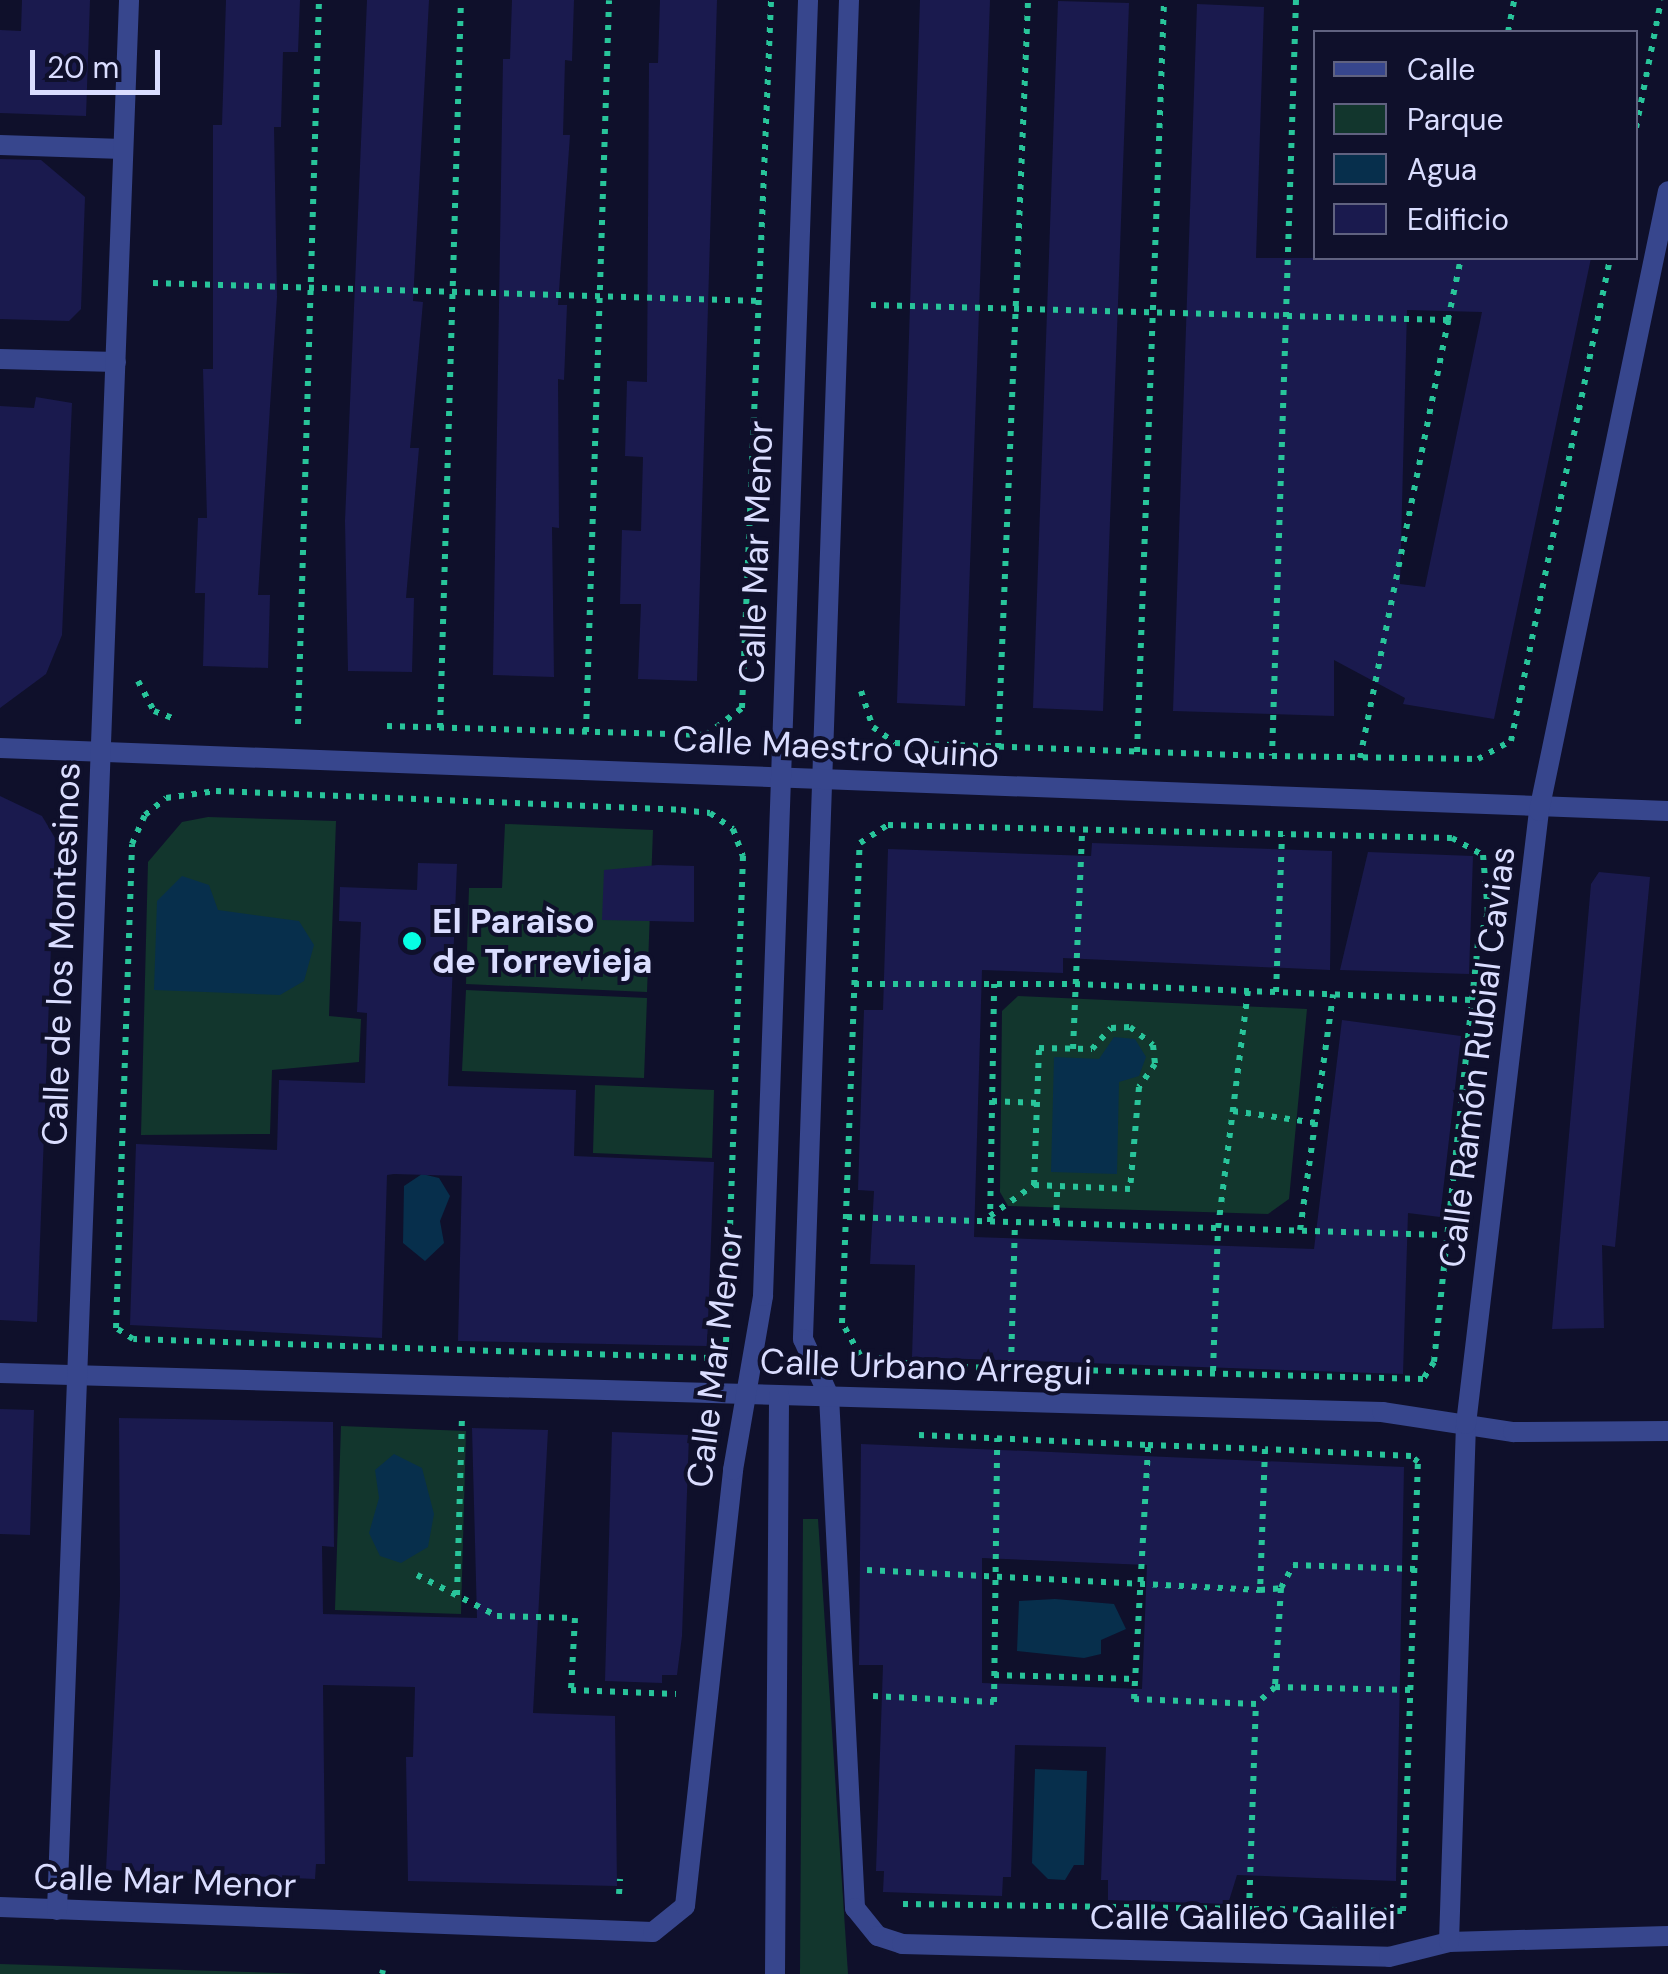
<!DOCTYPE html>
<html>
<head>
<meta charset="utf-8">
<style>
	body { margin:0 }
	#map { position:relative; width:1668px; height:1974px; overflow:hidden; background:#0f102b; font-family:"DM Sans",sans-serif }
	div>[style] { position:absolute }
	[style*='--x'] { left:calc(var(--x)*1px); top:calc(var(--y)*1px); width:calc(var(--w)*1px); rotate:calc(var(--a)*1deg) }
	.green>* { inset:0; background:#12362d }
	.water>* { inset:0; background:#072f4c }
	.building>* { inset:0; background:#1a1a4e }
	.path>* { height:6px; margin-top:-3px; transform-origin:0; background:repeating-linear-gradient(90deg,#28c49a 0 5px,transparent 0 13px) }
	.street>* { height:20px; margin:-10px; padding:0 10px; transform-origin:10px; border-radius:10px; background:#37468d }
	.dots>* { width:28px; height:28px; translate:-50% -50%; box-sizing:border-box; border:5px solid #0f102b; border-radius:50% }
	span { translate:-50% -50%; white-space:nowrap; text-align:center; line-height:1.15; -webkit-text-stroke:8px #0f102b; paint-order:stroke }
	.street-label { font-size:35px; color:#daddff }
	.poi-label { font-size:35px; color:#daddff; font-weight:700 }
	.left { translate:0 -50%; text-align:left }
	.legend { position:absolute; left:1313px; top:30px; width:325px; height:230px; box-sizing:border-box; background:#0f102b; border:2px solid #606280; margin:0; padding:12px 18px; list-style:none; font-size:30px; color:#daddff }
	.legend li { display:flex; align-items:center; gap:20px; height:50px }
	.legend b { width:50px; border:2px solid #606280 }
	.scale { position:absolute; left:30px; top:50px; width:130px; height:45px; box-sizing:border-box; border:5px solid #daddff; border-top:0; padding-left:12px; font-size:30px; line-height:35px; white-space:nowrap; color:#daddff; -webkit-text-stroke:8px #0f102b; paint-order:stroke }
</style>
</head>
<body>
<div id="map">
	<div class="green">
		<div style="clip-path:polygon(208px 817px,336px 821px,329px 1016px,361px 1019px,359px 1062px,272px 1070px,270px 1134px,141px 1135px,148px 862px,182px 822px)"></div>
		<div style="clip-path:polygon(505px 824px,653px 830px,647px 992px,466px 984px,469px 888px,502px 888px)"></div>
		<div style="clip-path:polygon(466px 990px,647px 998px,644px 1078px,462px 1071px)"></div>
		<div style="clip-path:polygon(1018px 996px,1307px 1009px,1289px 1199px,1268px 1214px,1008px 1206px,1000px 1192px,1002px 1011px)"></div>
		<div style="clip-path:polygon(595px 1085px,714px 1090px,712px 1158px,593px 1153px)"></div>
		<div style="clip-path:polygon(341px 1426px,466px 1431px,461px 1614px,335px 1610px)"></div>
		<div style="clip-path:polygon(803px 1519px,818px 1519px,848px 1974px,800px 1974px)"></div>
		<div style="clip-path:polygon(0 1964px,310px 1974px,0 1974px)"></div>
	</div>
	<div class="water">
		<div style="clip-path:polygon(182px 876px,209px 885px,218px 910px,299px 921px,314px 945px,304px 981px,280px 995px,154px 990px,157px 901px)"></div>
		<div style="clip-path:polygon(1114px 1037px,1135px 1039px,1146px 1057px,1139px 1076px,1119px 1082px,1117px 1174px,1051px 1172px,1054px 1057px,1099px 1059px)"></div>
		<div style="clip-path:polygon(422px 1174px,439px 1178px,450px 1196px,440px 1221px,444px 1243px,425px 1261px,403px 1243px,404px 1186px)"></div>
		<div style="clip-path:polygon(394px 1454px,422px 1468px,434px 1514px,428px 1547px,401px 1563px,380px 1556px,369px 1533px,379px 1498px,375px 1470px)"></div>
		<div style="clip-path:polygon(1055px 1599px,1114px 1604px,1126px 1629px,1101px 1640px,1101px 1654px,1084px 1658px,1017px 1651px,1019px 1601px)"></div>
		<div style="clip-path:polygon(1035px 1769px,1087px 1771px,1084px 1865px,1074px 1865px,1065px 1880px,1048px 1879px,1032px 1863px)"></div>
	</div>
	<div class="building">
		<div style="clip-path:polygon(22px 0,90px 0,86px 116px,0 113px,0 30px,21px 31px)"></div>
		<div style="clip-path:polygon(226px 0,300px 0,298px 52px,283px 52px,281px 127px,274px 127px,277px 297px,258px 595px,270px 595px,268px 668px,203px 666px,205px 593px,195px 593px,198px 518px,207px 518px,203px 369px,213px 369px,213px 125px,222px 125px)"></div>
		<div style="clip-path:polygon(367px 0,429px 0,413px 301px,423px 302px,410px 448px,419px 448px,406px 598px,414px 598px,412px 672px,348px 671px,345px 521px)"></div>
		<div style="clip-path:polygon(512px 0,574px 0,572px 61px,565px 60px,563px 135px,570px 135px,558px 305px,567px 305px,564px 380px,558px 379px,559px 528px,552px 527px,554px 677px,493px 675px,503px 59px,510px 59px)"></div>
		<div style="clip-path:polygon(660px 0,717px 0,697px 681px,638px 679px,641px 604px,620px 604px,622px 530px,641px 531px,643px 457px,625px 456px,627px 381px,647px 382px,649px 63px,658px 63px)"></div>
		<div style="clip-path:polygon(920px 0,990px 0,965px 706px,897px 703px)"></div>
		<div style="clip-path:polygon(1058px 1px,1129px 3px,1103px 711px,1033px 708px)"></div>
		<div style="clip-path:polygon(evenodd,1197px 4px,1264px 7px,1256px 258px,1591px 258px,1494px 719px,1403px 704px,1405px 698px,1334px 660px,1334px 716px,1173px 711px,1197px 4px,1407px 310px,1482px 312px,1425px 587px,1400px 584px,1407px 310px)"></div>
		<div style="clip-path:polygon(0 159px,41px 160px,85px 197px,81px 309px,69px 321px,0 319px)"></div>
		<div style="clip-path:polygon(36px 397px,72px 403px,62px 635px,46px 674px,0 708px,0 406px,34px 408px)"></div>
		<div style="clip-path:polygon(0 796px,42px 816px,55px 838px,37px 1322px,0 1320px)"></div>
		<div style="clip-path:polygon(1092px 843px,1332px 851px,1330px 970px,1063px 958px,1063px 973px,982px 970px,974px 1237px,1314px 1249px,1342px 1020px,1461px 1036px,1440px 1217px,1408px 1213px,1403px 1374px,912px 1357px,915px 1265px,870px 1264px,874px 1191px,858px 1190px,864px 1010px,883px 1010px,888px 849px,1091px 856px)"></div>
		<div style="clip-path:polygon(1368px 852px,1473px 856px,1469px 974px,1340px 970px)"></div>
		<div style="clip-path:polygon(418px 863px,457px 864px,448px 1086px,576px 1090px,574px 1156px,714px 1162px,707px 1346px,458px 1341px,462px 1176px,394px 1174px,387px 1175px,382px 1338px,130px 1325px,136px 1144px,277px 1150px,279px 1080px,365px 1083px,367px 1013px,357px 1012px,361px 922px,339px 921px,340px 887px,417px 890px)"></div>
		<div style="clip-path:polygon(658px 865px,694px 866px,694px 922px,602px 920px,604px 870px)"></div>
		<div style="clip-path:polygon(1599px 872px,1650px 877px,1615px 1247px,1602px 1245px,1604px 1328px,1552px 1329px,1591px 884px)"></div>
		<div style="clip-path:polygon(0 1409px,34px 1410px,30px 1535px,0 1534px)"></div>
		<div style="clip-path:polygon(119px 1418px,333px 1422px,334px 1547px,322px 1546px,323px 1614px,438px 1617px,477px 1618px,472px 1428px,548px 1430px,533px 1713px,615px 1716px,617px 1886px,408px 1881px,406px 1757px,413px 1757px,415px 1687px,323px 1685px,325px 1864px,316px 1864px,315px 1879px,106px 1870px,120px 1595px)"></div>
		<div style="clip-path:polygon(612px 1432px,689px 1435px,682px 1636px,677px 1675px,662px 1675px,662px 1683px,605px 1681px)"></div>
		<div style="clip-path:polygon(evenodd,861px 1444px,1404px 1467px,1396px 1881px,1237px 1875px,1228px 1904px,1108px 1900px,1108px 1880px,1101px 1880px,1106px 1747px,1015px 1745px,1011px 1877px,1003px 1877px,1002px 1896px,883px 1892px,884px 1871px,876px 1871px,883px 1665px,859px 1665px,861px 1444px,982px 1558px,1147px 1565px,1142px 1689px,982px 1683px,982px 1558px)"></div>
	</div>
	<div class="path">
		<div style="--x:1296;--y:0;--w:756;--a:91.82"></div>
		<div style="--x:1272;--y:756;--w:206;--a:0.8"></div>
		<div style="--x:1478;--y:759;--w:38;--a:-29"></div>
		<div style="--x:1511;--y:741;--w:493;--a:-78.4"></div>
		<div style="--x:1508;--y:32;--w:33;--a:-79"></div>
		<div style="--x:1636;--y:128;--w:130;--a:-78.9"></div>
		<div style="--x:153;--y:283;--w:607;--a:1.7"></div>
		<div style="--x:871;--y:305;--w:577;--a:1.49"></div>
		<div style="--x:1448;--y:320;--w:63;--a:-78.2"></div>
		<div style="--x:138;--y:681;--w:34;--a:62"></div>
		<div style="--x:154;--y:711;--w:22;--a:21"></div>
		<div style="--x:861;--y:691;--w:38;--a:72"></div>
		<div style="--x:873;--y:727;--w:27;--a:36"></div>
		<div style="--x:895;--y:743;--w:377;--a:2"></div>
		<div style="--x:298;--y:724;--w:724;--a:-88.34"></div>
		<div style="--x:387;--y:726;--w:319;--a:1.6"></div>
		<div style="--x:706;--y:735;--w:45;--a:-36.9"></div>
		<div style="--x:742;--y:708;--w:709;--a:-87.65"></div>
		<div style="--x:440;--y:728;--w:728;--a:-88.35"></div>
		<div style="--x:586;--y:732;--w:732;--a:-88.2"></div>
		<div style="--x:998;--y:748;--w:749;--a:-87.7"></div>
		<div style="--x:1137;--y:752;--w:752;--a:-87.94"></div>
		<div style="--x:1360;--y:758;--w:447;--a:-78.6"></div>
		<div style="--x:216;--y:791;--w:465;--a:2.3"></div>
		<div style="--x:681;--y:810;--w:29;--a:6"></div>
		<div style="--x:710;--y:813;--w:28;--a:35"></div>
		<div style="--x:733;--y:829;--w:29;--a:70"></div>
		<div style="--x:743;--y:856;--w:492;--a:92"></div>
		<div style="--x:726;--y:1348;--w:20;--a:150"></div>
		<div style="--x:709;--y:1358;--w:576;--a:-178.11"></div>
		<div style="--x:133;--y:1339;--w:20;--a:-147"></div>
		<div style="--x:116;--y:1328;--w:484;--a:-88.1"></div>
		<div style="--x:132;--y:844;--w:32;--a:-66"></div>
		<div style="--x:145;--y:815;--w:27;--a:-39"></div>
		<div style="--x:166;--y:798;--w:50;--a:-8"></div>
		<div style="--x:888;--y:825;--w:564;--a:1.32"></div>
		<div style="--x:1452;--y:838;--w:35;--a:29"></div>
		<div style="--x:1483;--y:855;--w:58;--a:85.1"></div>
		<div style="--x:1488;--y:913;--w:32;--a:108"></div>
		<div style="--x:1478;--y:943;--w:421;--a:96"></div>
		<div style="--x:1434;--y:1362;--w:20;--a:123"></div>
		<div style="--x:1423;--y:1379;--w:501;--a:-178.51"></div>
		<div style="--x:922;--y:1366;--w:63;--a:-169.9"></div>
		<div style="--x:860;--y:1355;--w:37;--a:-119"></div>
		<div style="--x:842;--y:1323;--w:480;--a:-87.9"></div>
		<div style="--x:860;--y:843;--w:33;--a:-33"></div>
		<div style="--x:854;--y:984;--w:221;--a:0"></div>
		<div style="--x:1075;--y:984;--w:396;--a:2.3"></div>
		<div style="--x:1276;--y:992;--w:157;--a:-87.8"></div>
		<div style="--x:1130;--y:1027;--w:29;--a:38"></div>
		<div style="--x:1153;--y:1045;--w:19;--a:84"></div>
		<div style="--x:1155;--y:1064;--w:28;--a:125"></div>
		<div style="--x:1139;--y:1087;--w:102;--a:95"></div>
		<div style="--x:1130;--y:1189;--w:96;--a:-177.6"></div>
		<div style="--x:1034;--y:1185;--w:137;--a:-87.9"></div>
		<div style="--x:1039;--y:1048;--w:53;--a:1.1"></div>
		<div style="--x:1092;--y:1049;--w:28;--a:-48"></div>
		<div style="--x:1111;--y:1028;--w:19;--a:-3"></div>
		<div style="--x:1073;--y:1049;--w:218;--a:-87.6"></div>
		<div style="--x:992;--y:1101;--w:45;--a:2.5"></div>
		<div style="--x:1233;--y:1111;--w:84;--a:8.2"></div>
		<div style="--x:990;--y:1216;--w:54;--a:-35.2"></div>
		<div style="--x:847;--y:1217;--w:596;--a:1.73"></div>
		<div style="--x:990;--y:1222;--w:238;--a:-89"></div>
		<div style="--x:1056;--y:1223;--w:37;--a:-88"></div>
		<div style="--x:1300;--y:1230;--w:238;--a:-82"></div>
		<div style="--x:1011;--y:1365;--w:142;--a:-88.4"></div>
		<div style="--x:1213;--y:1371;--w:143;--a:-88"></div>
		<div style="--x:1218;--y:1228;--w:239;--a:-82.8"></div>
		<div style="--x:919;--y:1435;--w:229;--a:2.5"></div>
		<div style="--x:867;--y:1570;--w:394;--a:2.9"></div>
		<div style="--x:417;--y:1575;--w:90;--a:27.1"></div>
		<div style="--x:497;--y:1616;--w:78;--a:1.5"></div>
		<div style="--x:575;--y:1618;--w:72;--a:93.2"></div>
		<div style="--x:571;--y:1690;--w:105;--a:2.2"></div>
		<div style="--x:1281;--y:1588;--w:26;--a:-62"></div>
		<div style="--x:1293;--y:1565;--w:122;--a:1.9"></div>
		<div style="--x:457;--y:1595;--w:178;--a:-88.4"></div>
		<div style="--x:994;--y:1675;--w:141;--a:1.6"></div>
		<div style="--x:1275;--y:1687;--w:136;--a:1.3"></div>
		<div style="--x:873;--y:1696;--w:121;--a:2.8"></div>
		<div style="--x:994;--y:1702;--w:264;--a:-89.3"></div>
		<div style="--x:619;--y:1894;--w:15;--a:-86"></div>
		<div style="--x:903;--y:1904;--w:500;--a:0.8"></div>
		<div style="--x:1403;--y:1911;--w:449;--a:-88.1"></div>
		<div style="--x:1418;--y:1462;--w:9;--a:-139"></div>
		<div style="--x:1411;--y:1456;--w:146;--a:-177.3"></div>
		<div style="--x:1249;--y:1911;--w:207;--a:-88.1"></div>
		<div style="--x:1256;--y:1704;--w:122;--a:-177.7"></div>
		<div style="--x:1134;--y:1699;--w:254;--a:-86.8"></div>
		<div style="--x:1148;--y:1445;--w:117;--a:2"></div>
		<div style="--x:1265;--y:1449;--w:141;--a:92"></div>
		<div style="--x:1260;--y:1590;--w:21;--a:-5"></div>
		<div style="--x:1281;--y:1588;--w:99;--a:93.5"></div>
		<div style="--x:1275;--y:1687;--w:25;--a:138"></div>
		<div style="--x:382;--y:1974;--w:4;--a:-76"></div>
	</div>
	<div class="street">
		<div style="--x:849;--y:0;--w:1340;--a:91.97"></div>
		<div style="--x:803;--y:1339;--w:63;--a:65.5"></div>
		<div style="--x:829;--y:1396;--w:513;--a:87.09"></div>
		<div style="--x:855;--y:1908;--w:36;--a:51"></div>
		<div style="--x:878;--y:1936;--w:25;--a:18"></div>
		<div style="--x:902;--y:1944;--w:487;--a:1.5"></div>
		<div style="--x:1389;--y:1957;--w:62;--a:-14"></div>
		<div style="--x:1449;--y:1942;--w:219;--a:-1.6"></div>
		<div style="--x:0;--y:145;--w:123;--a:1.9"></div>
		<div style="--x:0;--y:359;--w:116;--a:1.5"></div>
		<div style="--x:0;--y:748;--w:1669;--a:2.16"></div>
		<div style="--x:0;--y:1373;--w:1383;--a:1.62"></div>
		<div style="--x:1382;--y:1412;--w:133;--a:8.7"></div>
		<div style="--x:1513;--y:1432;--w:155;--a:-0.4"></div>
		<div style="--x:0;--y:1907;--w:653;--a:2.19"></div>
		<div style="--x:653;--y:1932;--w:41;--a:-39.1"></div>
		<div style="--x:685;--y:1906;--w:439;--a:-83.7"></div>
		<div style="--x:733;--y:1470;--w:177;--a:-80.2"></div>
		<div style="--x:763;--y:1296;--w:1297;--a:-88.01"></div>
		<div style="--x:57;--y:1910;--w:1911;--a:-87.84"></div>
		<div style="--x:1449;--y:1942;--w:518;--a:-88.12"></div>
		<div style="--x:1466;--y:1424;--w:617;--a:-83.21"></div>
		<div style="--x:1539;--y:811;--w:633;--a:-78.25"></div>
		<div style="--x:775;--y:1974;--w:579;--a:-89.6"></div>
	</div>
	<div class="dots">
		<div style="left:412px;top:941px;background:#06ffe4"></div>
	</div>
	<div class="street-label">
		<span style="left:756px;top:552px;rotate:-88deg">Calle Mar Menor</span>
		<span style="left:836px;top:747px;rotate:3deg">Calle Maestro Quino</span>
		<span style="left:61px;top:954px;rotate:-88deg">Calle de los Montesinos</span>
		<span style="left:1477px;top:1057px;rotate:-83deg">Calle Ramón Rubial Cavias</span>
		<span style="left:715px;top:1357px;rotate:-83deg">Calle Mar Menor</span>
		<span style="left:926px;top:1367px;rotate:2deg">Calle Urbano Arregui</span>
		<span style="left:165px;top:1881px;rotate:2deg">Calle Mar Menor</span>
		<span style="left:1243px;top:1917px">Calle Galileo Galilei</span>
	</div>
	<div class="poi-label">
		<span class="left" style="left:432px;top:941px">El Paraìso<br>de Torrevieja</span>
	</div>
	<ul class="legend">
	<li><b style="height:12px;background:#37468d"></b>Calle</li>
	<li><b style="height:28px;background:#12362d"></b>Parque</li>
	<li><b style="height:28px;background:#072f4c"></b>Agua</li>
	<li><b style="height:28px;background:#1a1a4e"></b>Edificio</li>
	</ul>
	<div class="scale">20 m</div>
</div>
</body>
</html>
